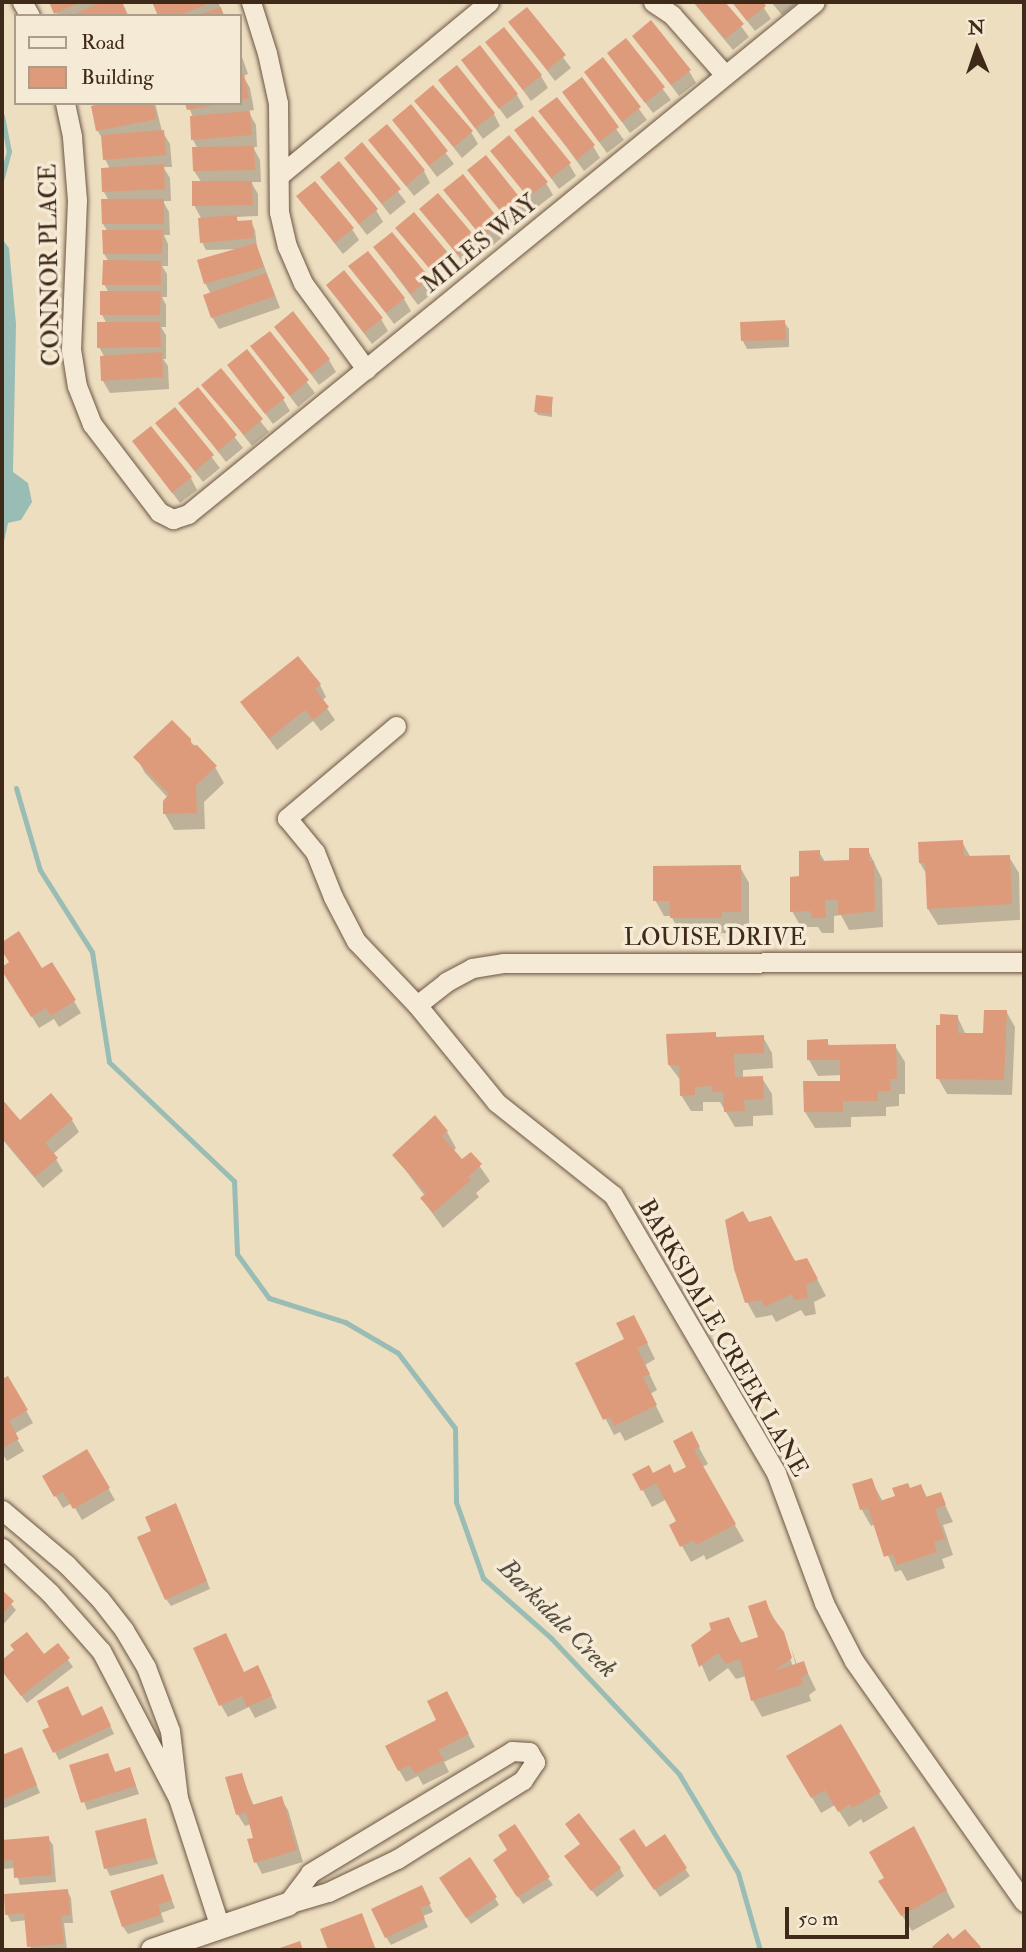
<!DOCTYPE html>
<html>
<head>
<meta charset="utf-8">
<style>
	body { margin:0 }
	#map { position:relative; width:1026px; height:1952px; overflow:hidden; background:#eedec0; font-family:"IM FELL Double Pica",serif }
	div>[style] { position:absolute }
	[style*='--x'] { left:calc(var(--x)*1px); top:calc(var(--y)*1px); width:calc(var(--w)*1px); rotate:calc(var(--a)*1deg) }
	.water>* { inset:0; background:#99bcb4 }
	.shadow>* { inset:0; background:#0003 }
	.stream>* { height:5px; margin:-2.5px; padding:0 2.5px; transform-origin:2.5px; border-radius:2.5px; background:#99bcb4 }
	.building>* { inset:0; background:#de9b7b }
	.roads { filter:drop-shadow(0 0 2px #6b5643) drop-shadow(0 0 2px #6b5643) }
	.minor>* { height:19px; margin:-9.5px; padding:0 9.5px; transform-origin:9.5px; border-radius:9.5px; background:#f4ead6 }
	.tertiary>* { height:23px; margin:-11.5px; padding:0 11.5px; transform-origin:11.5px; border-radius:11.5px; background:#f4ead6 }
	span { translate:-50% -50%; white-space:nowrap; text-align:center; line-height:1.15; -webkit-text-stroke:7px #f4ead6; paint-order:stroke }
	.street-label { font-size:24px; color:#3f2919 }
	.water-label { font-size:26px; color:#564e40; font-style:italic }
	.frame { position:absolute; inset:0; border:4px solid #3f2919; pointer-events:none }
	.legend { position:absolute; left:14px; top:14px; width:228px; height:91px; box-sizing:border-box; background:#f4ead6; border:2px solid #ac9d8a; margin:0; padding:9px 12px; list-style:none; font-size:21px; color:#3f2919 }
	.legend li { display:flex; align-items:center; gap:14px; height:35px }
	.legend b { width:35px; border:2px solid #ac9d8a }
	.north { position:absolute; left:942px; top:14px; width:70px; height:70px; -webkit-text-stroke:5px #f4ead6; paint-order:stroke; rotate:358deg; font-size:19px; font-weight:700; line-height:28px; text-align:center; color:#3f2919 }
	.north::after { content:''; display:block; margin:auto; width:24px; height:32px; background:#3f2919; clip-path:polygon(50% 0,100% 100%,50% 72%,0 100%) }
	.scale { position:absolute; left:785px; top:1907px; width:124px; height:32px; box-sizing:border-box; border:4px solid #3f2919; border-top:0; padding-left:9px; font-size:21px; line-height:24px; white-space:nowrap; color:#3f2919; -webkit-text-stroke:5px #f4ead6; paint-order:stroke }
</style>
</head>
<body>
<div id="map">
	<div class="water">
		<div style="clip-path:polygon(2px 239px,9px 248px,16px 324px,13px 472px,28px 483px,32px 502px,21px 520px,8px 523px,2px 551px)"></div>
	</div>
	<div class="shadow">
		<div style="clip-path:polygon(51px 2px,121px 2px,128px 16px,58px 16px)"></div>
		<div style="clip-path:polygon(154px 2px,218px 2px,224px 16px,159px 16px)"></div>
		<div style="clip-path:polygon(693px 2px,723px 2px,749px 37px,733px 50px)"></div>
		<div style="clip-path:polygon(732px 2px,760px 2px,771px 19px,755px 31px)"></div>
		<div style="clip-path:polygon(771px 2px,799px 2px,782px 15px)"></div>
		<div style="clip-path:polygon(527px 10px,571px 68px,555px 81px,511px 23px)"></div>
		<div style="clip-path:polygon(634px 36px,689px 71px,696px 83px,679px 96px)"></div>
		<div style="clip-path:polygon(626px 40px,671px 100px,653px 113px,609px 54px)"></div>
		<div style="clip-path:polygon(488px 43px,541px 76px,548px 88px,531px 101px)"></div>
		<div style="clip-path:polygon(240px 51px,248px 74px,243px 76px,250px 88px,254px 110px,248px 111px,256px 125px,257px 147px,253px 147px,260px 160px,261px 182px,251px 182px,258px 194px,258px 216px,236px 217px,239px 223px,251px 222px,255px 230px,257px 247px,280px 308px,219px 329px,212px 317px,211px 294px,205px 283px,242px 249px,206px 250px,202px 242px,202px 220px,194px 205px,202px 183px,194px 171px,198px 149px,193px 140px,193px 117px,187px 103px,240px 103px)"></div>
		<div style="clip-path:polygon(464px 60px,517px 95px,524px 107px,507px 119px)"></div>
		<div style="clip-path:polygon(603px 60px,647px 120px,630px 133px,586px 73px)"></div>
		<div style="clip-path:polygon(440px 80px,494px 114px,500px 126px,483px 139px)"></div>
		<div style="clip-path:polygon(581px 80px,624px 140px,607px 153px,564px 93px)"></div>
		<div style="clip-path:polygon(416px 101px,471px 132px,478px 144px,462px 158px)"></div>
		<div style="clip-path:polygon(94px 103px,155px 103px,162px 131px,170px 144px,172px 167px,163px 167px,170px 178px,171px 201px,163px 201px,169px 212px,170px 235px,164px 235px,168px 244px,168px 266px,162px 266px,167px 274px,167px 297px,162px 297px,166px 305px,166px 327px,161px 327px,166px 335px,166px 359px,163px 359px,168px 366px,169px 389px,110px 393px,103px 381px,105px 358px,99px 347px,107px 324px,102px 315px,109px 293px,104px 284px,109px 262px,104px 254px,108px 232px,103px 224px,109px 201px,104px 192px,110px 169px,105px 159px,104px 141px,97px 130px)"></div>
		<div style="clip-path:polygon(411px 107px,454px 164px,437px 177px,394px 120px)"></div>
		<div style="clip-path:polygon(541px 112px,593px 146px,600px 158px,584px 171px)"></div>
		<div style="clip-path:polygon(516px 131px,569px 164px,576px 176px,559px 189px)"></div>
		<div style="clip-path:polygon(370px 140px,424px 171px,430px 183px,414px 196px)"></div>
		<div style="clip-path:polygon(362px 145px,406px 202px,390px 215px,346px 158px)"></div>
		<div style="clip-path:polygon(492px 151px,546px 183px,553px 195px,536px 208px)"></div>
		<div style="clip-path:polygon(470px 171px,524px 205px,530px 216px,514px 229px)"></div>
		<div style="clip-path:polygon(322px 177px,376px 210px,383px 222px,367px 235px)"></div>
		<div style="clip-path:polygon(445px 190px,500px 223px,506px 234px,490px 248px)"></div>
		<div style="clip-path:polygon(298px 197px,352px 229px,359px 240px,343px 254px)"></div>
		<div style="clip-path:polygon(421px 209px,475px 240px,482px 252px,466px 266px)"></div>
		<div style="clip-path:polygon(398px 228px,452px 261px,459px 273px,443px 286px)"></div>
		<div style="clip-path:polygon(392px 234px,435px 291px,418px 305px,375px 248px)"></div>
		<div style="clip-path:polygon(351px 266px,404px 299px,411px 311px,394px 324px)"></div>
		<div style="clip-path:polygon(328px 286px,381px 319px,388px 331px,372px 344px)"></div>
		<div style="clip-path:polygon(784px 322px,789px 329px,789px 347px,747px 349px,743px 341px)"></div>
		<div style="clip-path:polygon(276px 327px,329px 360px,336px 372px,319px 385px)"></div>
		<div style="clip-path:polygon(269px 333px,315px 393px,298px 407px,252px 347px)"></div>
		<div style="clip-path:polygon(229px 365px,283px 399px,290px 411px,273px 424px)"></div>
		<div style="clip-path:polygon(220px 371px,269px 432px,252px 446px,204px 385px)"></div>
		<div style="clip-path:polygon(198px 390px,243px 448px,226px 462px,181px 404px)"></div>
		<div style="clip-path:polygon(552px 399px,552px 417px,538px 415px,536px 412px)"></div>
		<div style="clip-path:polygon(175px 410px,220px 468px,203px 482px,157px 423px)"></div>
		<div style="clip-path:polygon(134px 442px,191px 478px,197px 490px,180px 503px)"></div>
		<div style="clip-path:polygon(298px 658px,320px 685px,326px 697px,322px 701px,335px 720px,321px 731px,313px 721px,277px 750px,242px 702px)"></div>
		<div style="clip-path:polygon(189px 740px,215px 767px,224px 783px,204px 802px,205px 829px,174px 830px,165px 814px,168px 798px,145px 773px,136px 757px)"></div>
		<div style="clip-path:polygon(962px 842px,971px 858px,1009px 857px,1019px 873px,1020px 920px,938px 925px,928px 909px,927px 875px,920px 863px)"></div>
		<div style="clip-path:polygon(868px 850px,882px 879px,883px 927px,849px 930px,841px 915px,834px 916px,834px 933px,822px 933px,818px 927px,801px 927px,792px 911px,801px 878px,819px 852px,825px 862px,851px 862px)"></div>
		<div style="clip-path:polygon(740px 867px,749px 883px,749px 928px,730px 928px,730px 933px,681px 934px,671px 916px,664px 916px,655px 900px)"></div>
		<div style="clip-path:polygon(18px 934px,42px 971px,52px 964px,81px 1013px,59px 1027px,54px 1019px,39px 1028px,9px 980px,11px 963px,2px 944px)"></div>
		<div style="clip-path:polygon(1006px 1011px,1015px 1027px,1012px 1095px,947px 1094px,938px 1078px,957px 1016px,966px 1035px,985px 1035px)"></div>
		<div style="clip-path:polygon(715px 1034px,718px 1039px,763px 1037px,772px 1053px,773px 1068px,743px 1070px,743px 1079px,762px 1078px,772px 1094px,773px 1115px,753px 1116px,753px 1126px,735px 1127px,720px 1102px,703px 1102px,703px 1111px,691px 1111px,681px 1095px,681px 1081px,669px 1065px)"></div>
		<div style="clip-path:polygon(827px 1041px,830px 1047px,895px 1046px,905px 1062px,905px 1094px,899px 1094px,899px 1106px,886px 1107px,886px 1116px,851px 1117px,851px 1127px,815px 1128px,805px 1112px,842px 1082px,842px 1075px,818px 1076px,809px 1060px)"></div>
		<div style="clip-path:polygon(2px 1101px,20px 1122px,72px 1120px,79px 1132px,53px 1154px,63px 1171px,43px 1188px,2px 1139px)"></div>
		<div style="clip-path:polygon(447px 1132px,456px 1148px,453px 1151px,462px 1162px,471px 1154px,490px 1181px,476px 1193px,479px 1197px,443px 1228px,422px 1199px,425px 1196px,394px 1155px)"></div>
		<div style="clip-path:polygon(749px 1224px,816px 1277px,826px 1296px,814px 1302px,816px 1314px,805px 1316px,801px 1310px,776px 1322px,772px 1315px,756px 1318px,747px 1302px)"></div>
		<div style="clip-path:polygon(642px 1333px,655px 1359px,645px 1365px,657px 1390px,650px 1394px,664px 1422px,625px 1441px,620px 1432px,614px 1435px,577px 1364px)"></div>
		<div style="clip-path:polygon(8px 1378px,33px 1423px,14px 1434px,24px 1451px,7px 1461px,2px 1453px,2px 1381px)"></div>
		<div style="clip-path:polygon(691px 1433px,708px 1464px,702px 1467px,744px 1541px,706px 1560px,704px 1555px,691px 1562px,682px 1546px,679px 1522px,667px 1499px,652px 1507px,634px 1474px,674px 1475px,688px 1467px)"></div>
		<div style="clip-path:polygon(87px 1452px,115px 1500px,82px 1520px,72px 1503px,63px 1508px,44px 1477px)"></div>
		<div style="clip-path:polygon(871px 1480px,883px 1502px,921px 1486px,928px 1499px,940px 1494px,953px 1522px,943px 1525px,953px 1555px,942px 1559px,945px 1568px,907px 1581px,901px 1570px,895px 1572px,875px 1524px,871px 1526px,862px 1510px,854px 1486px)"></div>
		<div style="clip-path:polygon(180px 1513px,210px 1589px,171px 1606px,166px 1599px,154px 1532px)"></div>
		<div style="clip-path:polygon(2px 1593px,16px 1610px,2px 1626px)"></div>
		<div style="clip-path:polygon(765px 1602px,782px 1633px,793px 1667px,796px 1666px,791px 1647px,797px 1665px,803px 1663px,816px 1690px,809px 1695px,811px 1701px,762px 1717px,753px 1701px,746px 1676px,736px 1679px,728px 1668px,709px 1682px,693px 1645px,728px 1619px,742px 1644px,760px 1638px)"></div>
		<div style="clip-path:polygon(58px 1646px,73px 1667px,27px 1703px,3px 1672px,2px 1662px,16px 1651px,44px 1657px)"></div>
		<div style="clip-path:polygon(244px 1673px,264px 1680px,277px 1708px,255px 1718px,249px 1707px,228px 1717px,221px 1705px)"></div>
		<div style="clip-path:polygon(453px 1705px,475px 1747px,444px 1762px,449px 1772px,423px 1785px,418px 1776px,406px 1782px,399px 1770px)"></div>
		<div style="clip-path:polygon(106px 1716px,114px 1734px,59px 1760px,55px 1752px,82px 1718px)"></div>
		<div style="clip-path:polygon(840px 1726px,888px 1808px,863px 1823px,861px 1819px,849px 1827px,835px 1805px,821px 1813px,788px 1757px)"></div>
		<div style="clip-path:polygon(21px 1749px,40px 1793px,2px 1809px,2px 1757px)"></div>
		<div style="clip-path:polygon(108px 1755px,116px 1774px,130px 1769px,139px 1794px,87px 1810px,71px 1766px)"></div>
		<div style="clip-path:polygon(241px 1775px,254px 1806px,281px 1799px,288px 1810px,303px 1862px,262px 1874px,256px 1862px,256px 1839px,251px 1824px,245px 1826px,238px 1815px,228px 1779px)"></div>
		<div style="clip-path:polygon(145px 1820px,158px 1864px,110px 1876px,106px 1868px)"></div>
		<div style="clip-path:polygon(664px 1837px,690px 1876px,660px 1897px,626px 1847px,645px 1849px)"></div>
		<div style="clip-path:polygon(48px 1838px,53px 1845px,56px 1882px,20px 1885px,15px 1868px,4px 1869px,2px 1864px,2px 1842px)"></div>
		<div style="clip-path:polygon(923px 1844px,955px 1907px,912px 1931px,890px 1897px)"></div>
		<div style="clip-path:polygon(581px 1845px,620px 1869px,624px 1876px,597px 1897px,571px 1864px)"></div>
		<div style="clip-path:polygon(499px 1868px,548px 1878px,553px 1885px,523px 1904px)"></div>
		<div style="clip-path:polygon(162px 1876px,175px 1908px,161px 1913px,164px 1922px,128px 1934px,123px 1927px)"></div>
		<div style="clip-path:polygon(445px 1886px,495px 1898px,499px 1905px,471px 1924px)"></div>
		<div style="clip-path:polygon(67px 1890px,71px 1898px,73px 1923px,64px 1923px,67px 1950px,31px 1950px,27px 1920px,11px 1922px,7px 1914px)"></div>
		<div style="clip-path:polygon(425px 1895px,433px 1912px,423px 1916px,428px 1927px,391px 1945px,386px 1937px)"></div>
	</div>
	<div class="stream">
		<div style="--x:2;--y:116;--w:36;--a:79"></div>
		<div style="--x:9;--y:151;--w:28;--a:105"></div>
		<div style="--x:16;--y:788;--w:85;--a:73.7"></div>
		<div style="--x:40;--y:870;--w:97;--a:57.6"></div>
		<div style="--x:92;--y:952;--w:111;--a:81.2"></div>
		<div style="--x:109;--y:1062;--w:173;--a:43.6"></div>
		<div style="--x:234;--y:1181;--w:73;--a:87.6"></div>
		<div style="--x:237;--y:1254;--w:54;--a:54"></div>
		<div style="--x:269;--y:1298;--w:80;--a:17.5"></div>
		<div style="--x:345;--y:1322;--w:61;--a:30.3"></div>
		<div style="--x:398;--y:1353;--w:94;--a:52.8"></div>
		<div style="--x:455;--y:1428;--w:74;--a:89.2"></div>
		<div style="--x:456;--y:1502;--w:81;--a:70.4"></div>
		<div style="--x:483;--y:1578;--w:91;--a:41.4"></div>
		<div style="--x:551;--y:1638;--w:187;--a:46.7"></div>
		<div style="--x:679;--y:1774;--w:115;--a:59.2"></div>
		<div style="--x:738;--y:1873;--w:80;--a:74.1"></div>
	</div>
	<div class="building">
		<div style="clip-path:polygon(49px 2px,81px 2px,54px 14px)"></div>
		<div style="clip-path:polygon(101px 2px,122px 2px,128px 15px,71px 16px)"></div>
		<div style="clip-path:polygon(152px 2px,212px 2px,178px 16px,158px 16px)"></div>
		<div style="clip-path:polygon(694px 2px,725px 2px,744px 24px,725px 39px)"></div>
		<div style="clip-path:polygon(732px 2px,763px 2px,766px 6px,747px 21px)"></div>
		<div style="clip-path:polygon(221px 7px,224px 16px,199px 16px,199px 15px)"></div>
		<div style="clip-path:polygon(527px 7px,566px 55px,547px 70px,508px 22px)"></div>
		<div style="clip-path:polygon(651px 20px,691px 70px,671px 85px,632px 36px)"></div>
		<div style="clip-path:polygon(504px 27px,542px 75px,523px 90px,485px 42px)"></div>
		<div style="clip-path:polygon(626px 38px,665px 87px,645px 103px,607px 53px)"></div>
		<div style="clip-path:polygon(480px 45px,518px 94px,499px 109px,461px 60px)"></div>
		<div style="clip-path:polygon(603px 57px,641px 107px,622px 122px,584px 72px)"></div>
		<div style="clip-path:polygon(457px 65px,495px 113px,475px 128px,438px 80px)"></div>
		<div style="clip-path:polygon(244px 74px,249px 98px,240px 100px,240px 75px)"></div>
		<div style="clip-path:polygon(582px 77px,619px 127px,599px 142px,562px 92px)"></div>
		<div style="clip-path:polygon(433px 85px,473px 131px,454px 147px,414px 101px)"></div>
		<div style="clip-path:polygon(557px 97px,595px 145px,577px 160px,538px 111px)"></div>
		<div style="clip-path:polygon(106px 103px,153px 103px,157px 119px,96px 131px,91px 106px)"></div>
		<div style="clip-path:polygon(185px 103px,215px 103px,215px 105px,187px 110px)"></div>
		<div style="clip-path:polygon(411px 104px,448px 151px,429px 166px,392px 120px)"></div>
		<div style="clip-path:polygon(250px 111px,252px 135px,191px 140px,190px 116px)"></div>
		<div style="clip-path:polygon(533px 116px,571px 163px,551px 178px,514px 130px)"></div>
		<div style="clip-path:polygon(387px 124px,425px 170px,406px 186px,368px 140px)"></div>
		<div style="clip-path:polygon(164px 130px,166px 155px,103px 160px,101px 135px)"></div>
		<div style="clip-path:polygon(509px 135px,548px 182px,528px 197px,490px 151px)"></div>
		<div style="clip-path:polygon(362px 142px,401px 189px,382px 204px,344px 158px)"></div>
		<div style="clip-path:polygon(254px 146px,255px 170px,193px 171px,192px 147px)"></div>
		<div style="clip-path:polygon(486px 155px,525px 204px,506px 218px,467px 170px)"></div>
		<div style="clip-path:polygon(339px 161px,378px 209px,359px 224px,320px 177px)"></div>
		<div style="clip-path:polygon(164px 164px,165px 189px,102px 192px,101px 168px)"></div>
		<div style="clip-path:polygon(463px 174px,501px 222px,482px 237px,443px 190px)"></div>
		<div style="clip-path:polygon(192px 181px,252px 181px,253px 205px,192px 206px)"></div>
		<div style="clip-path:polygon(315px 181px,354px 228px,335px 243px,296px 196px)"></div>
		<div style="clip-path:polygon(438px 193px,477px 239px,458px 255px,419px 209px)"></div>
		<div style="clip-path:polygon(101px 199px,164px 199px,164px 224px,102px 224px)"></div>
		<div style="clip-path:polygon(414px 212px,454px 260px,435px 275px,395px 228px)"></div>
		<div style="clip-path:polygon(237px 215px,237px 221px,252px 220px,254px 238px,200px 243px,198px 218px)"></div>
		<div style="clip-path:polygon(102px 230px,163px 230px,162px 254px,103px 254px)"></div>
		<div style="clip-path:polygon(392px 232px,430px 278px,411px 294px,373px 247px)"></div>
		<div style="clip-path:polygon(256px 243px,264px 267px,204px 284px,197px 260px)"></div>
		<div style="clip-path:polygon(368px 251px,405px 298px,386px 313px,348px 266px)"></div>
		<div style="clip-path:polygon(103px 260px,161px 261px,161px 285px,102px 285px)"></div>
		<div style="clip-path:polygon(344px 270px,383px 318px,364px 333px,326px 285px)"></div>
		<div style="clip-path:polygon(266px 273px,275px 296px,211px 318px,203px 295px)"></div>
		<div style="clip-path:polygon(100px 291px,161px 291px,160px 315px,100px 315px)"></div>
		<div style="clip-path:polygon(293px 311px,330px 359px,311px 374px,274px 327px)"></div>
		<div style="clip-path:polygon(785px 320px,786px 340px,741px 341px,740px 322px)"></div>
		<div style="clip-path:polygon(97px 322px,160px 322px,161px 347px,97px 348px)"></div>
		<div style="clip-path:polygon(270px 331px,309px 380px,290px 396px,250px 346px)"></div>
		<div style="clip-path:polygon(247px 349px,285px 398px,265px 414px,227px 365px)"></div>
		<div style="clip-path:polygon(162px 352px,163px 377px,101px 381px,100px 356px)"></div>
		<div style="clip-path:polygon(221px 368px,263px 419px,244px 435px,201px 385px)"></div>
		<div style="clip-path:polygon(198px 387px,237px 435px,218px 451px,178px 403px)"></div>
		<div style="clip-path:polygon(536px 395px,553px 397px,551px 414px,534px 412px)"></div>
		<div style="clip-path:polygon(175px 407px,214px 455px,195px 471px,155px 423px)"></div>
		<div style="clip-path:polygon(151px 426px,192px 477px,172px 493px,132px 441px)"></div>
		<div style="clip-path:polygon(298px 656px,321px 684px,315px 689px,329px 707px,313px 720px,305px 710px,269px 739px,240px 702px)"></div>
		<div style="clip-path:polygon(172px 720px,191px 739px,191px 746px,197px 745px,217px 766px,196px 785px,197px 813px,163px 814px,163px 801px,169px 794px,133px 757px)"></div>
		<div style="clip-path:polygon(963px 840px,964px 856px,1010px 855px,1012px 904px,927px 909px,925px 863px,919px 863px,918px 842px)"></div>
		<div style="clip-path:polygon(849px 848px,869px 848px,869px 861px,874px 861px,875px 911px,838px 915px,838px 900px,825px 900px,826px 918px,811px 918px,811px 911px,790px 912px,790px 877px,799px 876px,799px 851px,820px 850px,820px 861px,849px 860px)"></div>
		<div style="clip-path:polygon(741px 865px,741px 912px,722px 912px,722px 918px,670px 918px,669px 901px,653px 901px,653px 866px)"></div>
		<div style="clip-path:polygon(19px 931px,42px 968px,52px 962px,76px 1000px,51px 1016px,46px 1008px,31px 1017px,2px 971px,2px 967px,9px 962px,2px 951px,2px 942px)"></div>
		<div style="clip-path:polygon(984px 1010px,1007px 1010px,1004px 1080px,936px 1079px,936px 1025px,940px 1025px,940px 1014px,958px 1015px,958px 1033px,983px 1033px)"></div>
		<div style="clip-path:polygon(716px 1032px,716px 1037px,764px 1035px,764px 1053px,734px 1054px,735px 1077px,763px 1076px,764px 1099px,744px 1100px,745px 1111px,724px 1112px,723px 1091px,712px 1092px,712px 1086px,695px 1087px,695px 1095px,680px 1096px,679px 1065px,668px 1065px,666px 1034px)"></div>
		<div style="clip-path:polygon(828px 1039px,828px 1045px,896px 1044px,897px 1079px,890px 1079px,891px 1091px,878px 1091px,878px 1101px,843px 1101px,843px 1112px,804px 1112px,803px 1081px,840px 1081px,840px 1060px,807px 1060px,807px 1040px)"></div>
		<div style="clip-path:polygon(51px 1093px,73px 1119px,45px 1143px,58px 1158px,35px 1177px,2px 1137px,2px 1099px,20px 1120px)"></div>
		<div style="clip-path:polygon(435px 1115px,448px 1131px,442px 1136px,462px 1159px,471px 1152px,482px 1164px,468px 1177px,471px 1180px,433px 1213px,420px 1198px,426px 1193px,392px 1155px)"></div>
		<div style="clip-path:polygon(743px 1211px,749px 1222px,771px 1216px,795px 1261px,807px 1258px,818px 1279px,806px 1285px,808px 1298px,794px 1300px,792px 1294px,765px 1307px,761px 1300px,745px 1303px,734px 1269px,725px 1220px)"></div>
		<div style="clip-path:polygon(634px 1315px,648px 1343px,637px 1348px,650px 1374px,643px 1377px,657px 1405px,614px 1426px,610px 1417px,603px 1420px,575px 1363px,624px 1339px,616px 1323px)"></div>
		<div style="clip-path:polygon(8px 1376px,28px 1410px,9px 1421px,19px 1439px,2px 1448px,2px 1379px)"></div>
		<div style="clip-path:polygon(692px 1431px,700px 1447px,694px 1450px,736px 1524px,696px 1545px,693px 1540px,680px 1547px,669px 1525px,676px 1521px,656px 1483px,641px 1491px,632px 1474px,649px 1465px,653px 1473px,670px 1464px,674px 1473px,686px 1467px,673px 1441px)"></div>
		<div style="clip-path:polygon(87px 1449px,110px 1488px,73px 1509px,63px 1492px,54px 1497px,42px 1476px)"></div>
		<div style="clip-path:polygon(872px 1478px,880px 1501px,895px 1496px,892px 1488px,908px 1483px,910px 1488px,921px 1484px,926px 1497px,941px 1492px,946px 1505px,935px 1509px,945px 1539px,934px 1542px,937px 1552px,897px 1565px,893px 1554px,884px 1557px,868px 1508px,860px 1510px,852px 1484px)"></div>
		<div style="clip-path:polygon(176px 1503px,207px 1581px,165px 1600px,137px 1537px,151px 1531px,145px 1517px)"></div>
		<div style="clip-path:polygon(2px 1590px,14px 1601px,2px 1614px)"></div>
		<div style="clip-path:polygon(766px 1600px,771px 1615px,784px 1632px,792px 1658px,774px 1671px,804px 1661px,808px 1673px,801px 1678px,803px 1684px,751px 1701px,740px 1659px,726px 1664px,718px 1653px,699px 1667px,691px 1645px,711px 1630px,709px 1623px,729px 1617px,740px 1643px,758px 1637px,748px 1606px)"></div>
		<div style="clip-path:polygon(27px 1632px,44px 1654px,58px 1643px,70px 1658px,21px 1696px,2px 1671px,2px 1660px,14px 1650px,10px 1645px)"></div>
		<div style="clip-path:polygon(226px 1633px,244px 1672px,258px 1665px,272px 1696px,247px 1707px,242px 1696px,219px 1706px,193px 1648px)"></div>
		<div style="clip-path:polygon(68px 1686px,82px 1716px,102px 1706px,111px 1726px,53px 1753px,42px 1730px,49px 1727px,37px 1701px)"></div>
		<div style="clip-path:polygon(447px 1691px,469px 1734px,438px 1750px,444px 1760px,415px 1774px,410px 1765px,398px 1771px,385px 1746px,436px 1720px,427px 1701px)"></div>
		<div style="clip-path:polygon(841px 1724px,881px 1792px,852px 1808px,850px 1804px,838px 1812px,825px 1790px,811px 1798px,786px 1756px)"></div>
		<div style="clip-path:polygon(22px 1747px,37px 1785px,2px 1800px,2px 1755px)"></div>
		<div style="clip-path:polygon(108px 1753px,115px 1772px,130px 1767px,136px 1786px,81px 1803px,69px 1765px)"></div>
		<div style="clip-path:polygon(242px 1773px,252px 1805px,282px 1796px,297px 1850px,254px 1863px,247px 1839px,253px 1838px,246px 1812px,236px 1815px,225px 1777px)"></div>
		<div style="clip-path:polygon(579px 1813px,621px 1868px,591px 1891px,564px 1856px,580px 1844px,565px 1824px)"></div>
		<div style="clip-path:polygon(146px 1818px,155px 1857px,104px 1869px,95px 1831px)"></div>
		<div style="clip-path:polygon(515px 1824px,550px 1877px,517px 1897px,493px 1860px,507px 1850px,498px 1835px)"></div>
		<div style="clip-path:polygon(914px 1826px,947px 1890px,901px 1916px,878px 1881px,884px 1878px,869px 1852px)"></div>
		<div style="clip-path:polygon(634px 1829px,646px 1847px,665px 1834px,687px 1868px,654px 1890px,619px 1839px)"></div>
		<div style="clip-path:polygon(49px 1836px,52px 1875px,14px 1878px,13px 1860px,2px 1861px,2px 1840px)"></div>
		<div style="clip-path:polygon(470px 1857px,497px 1897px,466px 1918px,439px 1878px)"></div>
		<div style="clip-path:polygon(163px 1874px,172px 1900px,158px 1905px,161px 1915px,122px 1927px,110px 1891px)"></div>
		<div style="clip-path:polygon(422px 1885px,431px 1904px,420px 1908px,425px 1919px,385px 1938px,371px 1909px)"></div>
		<div style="clip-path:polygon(68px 1889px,70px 1915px,61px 1916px,64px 1944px,27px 1947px,24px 1913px,5px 1915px,4px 1894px)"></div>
		<div style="clip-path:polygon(362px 1913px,376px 1950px,328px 1950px,320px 1929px)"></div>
		<div style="clip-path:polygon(965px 1929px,981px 1947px,977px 1950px,935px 1950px,932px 1947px,948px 1933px,953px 1939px)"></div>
		<div style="clip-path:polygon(300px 1941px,303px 1950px,274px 1950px)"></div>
	</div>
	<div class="roads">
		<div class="minor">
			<div style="--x:22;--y:2;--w:16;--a:60"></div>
			<div style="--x:251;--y:2;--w:53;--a:72.6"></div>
			<div style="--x:267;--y:53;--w:51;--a:77.6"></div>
			<div style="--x:278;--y:103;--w:109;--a:89.5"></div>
			<div style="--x:279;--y:212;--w:35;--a:77"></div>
			<div style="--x:287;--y:246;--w:40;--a:66.6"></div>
			<div style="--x:303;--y:283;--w:107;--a:53.8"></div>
			<div style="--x:653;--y:2;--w:23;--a:34"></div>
			<div style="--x:672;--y:15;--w:80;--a:48.5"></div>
			<div style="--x:65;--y:103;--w:35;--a:78"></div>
			<div style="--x:72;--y:137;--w:63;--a:85.5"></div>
			<div style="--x:77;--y:200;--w:149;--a:92.3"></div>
			<div style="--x:71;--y:349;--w:37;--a:81"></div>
			<div style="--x:77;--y:386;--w:41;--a:68.5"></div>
			<div style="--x:92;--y:424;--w:111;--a:52.7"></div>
			<div style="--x:159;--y:512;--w:16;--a:27"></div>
			<div style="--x:173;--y:519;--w:16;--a:-18"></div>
			<div style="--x:188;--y:514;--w:809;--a:-39.23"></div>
			<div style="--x:280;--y:175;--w:271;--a:-39.6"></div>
			<div style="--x:396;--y:726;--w:143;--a:139.8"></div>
			<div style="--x:287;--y:818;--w:44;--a:50.5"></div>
			<div style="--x:315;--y:852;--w:48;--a:68.2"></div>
			<div style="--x:333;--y:897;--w:50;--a:62.4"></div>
			<div style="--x:356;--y:941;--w:88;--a:46.4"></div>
			<div style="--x:417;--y:1005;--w:125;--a:50.8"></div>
			<div style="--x:496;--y:1102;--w:149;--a:38.5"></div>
			<div style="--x:613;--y:1195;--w:322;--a:59.6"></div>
			<div style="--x:776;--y:1473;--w:139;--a:69.7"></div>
			<div style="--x:824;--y:1603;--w:65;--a:62.7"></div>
			<div style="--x:854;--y:1661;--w:295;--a:54.8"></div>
			<div style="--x:417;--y:1005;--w:37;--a:-38"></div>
			<div style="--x:446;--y:982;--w:30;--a:-28"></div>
			<div style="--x:472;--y:968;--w:31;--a:-9"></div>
			<div style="--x:503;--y:963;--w:521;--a:-0.11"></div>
			<div style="--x:2;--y:1510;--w:85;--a:40.2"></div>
			<div style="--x:67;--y:1565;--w:47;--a:45.9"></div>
			<div style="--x:100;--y:1599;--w:39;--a:52"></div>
			<div style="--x:124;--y:1630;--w:43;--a:59.3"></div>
			<div style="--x:146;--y:1667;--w:68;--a:69.4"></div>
			<div style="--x:170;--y:1731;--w:67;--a:83.2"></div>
			<div style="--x:178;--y:1798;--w:166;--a:-117.6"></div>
			<div style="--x:101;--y:1651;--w:77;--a:-131.3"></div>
			<div style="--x:50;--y:1593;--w:66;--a:-136.8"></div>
			<div style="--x:512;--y:1751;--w:17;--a:3"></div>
			<div style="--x:529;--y:1752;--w:12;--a:59"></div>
			<div style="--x:535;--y:1762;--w:22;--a:124"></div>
			<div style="--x:523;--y:1780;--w:149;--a:147.9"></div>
			<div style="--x:397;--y:1859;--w:76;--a:154.4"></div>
			<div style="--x:328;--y:1892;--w:43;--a:163.7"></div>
			<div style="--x:287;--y:1904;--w:39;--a:-53"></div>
			<div style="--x:310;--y:1873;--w:236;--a:-31.1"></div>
			<div style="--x:178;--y:1798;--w:136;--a:72"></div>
		</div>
		<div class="tertiary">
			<div style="--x:152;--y:1950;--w:143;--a:-18.8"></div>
		</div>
	</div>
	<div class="street-label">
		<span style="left:480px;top:244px;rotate:-39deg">MILES WAY</span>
		<span style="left:50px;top:265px;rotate:-91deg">CONNOR PLACE</span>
		<span style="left:715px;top:938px">LOUISE DRIVE</span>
		<span style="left:723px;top:1338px;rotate:60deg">BARKSDALE CREEK LANE</span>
	</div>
	<div class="water-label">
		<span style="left:557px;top:1619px;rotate:45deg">Barksdale Creek</span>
	</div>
	<div class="frame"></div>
	<ul class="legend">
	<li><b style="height:9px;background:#f4ead6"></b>Road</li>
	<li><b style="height:19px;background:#de9b7b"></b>Building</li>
	</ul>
	<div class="north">N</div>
	<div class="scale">50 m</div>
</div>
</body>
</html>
